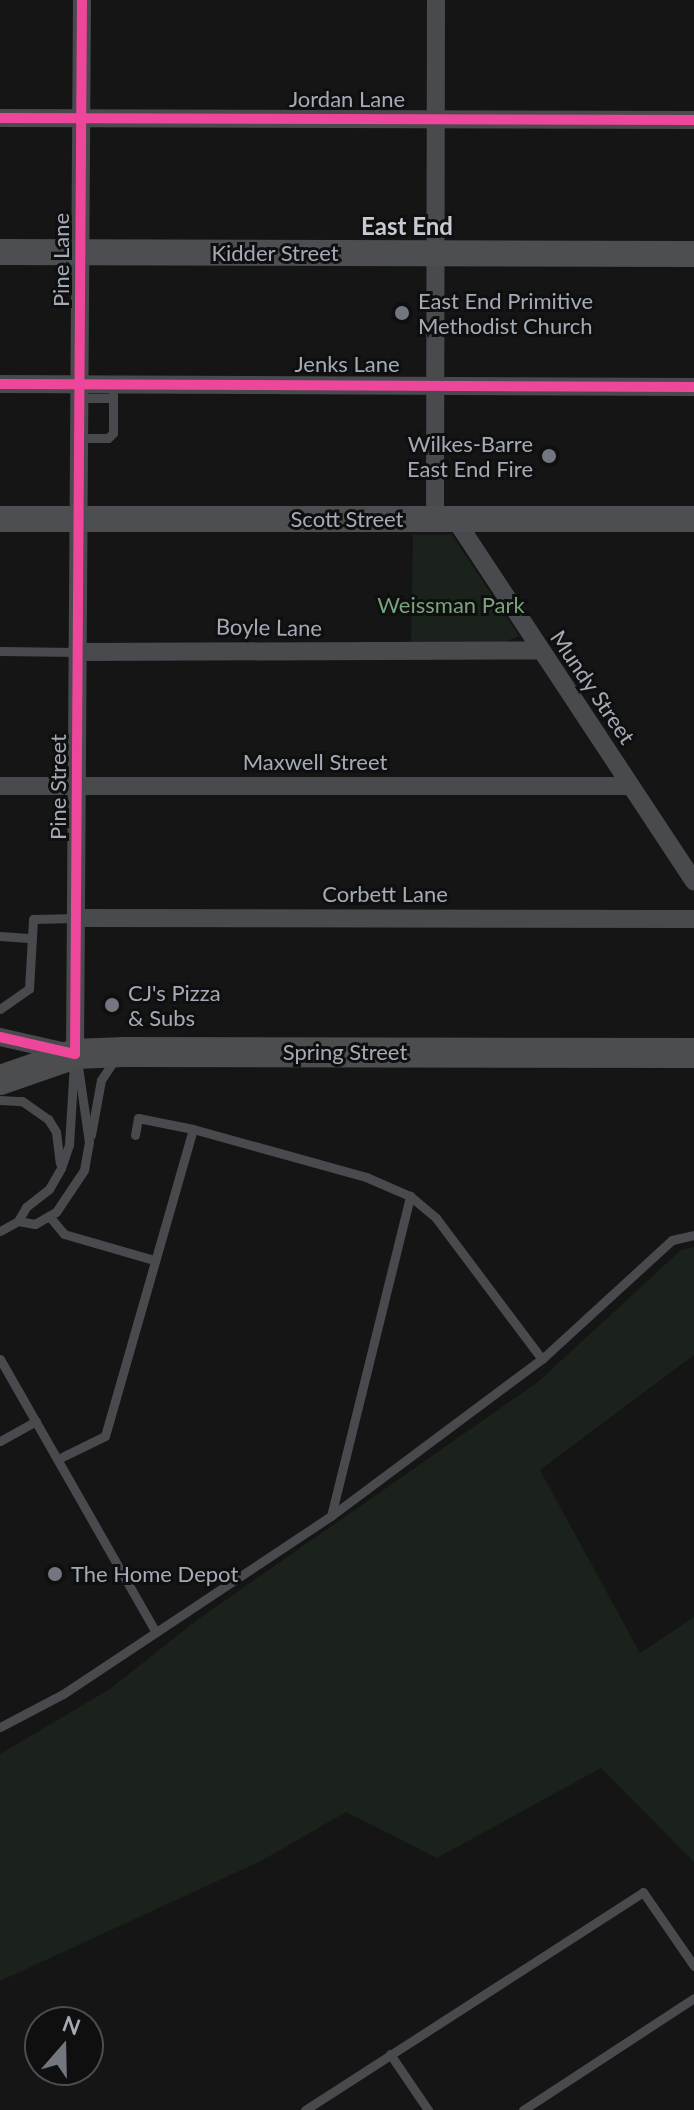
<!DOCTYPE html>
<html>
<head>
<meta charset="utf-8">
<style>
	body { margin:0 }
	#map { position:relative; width:694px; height:2110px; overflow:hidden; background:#151515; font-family:Lato,sans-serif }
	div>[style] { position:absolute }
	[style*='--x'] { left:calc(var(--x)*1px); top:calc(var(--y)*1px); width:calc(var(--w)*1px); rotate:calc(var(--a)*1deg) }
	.green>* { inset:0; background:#1a221b }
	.lane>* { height:9px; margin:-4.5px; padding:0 4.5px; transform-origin:4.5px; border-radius:4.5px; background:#484a4e }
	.street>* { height:18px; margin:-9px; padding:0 9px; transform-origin:9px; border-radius:9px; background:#484a4e }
	.secondary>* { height:26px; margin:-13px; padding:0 13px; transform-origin:13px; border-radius:13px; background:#4c4e52 }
	.primary>* { height:30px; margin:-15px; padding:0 15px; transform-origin:15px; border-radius:15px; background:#4b4d4f }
	.cycleway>* { height:10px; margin:-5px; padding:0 5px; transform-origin:5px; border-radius:5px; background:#ed469a }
	.dots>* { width:22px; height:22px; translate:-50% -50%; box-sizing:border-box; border:4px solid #0f0f10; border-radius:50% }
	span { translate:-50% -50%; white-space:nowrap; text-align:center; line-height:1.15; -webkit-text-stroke:6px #0f0f10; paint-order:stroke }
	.street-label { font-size:22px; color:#a4abb7 }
	.poi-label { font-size:22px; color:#a4abb7 }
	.left { translate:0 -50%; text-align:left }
	.right { translate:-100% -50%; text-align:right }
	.park-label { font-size:22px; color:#7aa37b }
	.neighbourhood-label { font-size:24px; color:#c6cad2; font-weight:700 }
	.north { position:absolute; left:24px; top:2006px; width:80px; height:80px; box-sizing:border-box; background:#0f0f10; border:2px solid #4b4d53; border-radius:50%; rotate:20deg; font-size:22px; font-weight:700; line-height:32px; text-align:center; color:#a4abb7 }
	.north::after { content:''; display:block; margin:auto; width:28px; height:36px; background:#72767e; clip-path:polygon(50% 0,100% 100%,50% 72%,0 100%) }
</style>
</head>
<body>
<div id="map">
	<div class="green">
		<div style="clip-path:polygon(413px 535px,452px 535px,519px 636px,495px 646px,411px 645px)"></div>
		<div style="clip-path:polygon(694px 1247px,694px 1355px,540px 1470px,640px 1653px,694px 1617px,694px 1862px,601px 1768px,437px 1858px,346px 1812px,261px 1861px,0 1981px,0 1754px,110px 1689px,197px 1620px,538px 1382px,681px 1250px)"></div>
	</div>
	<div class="lane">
		<div style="--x:80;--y:398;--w:33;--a:0"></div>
		<div style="--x:79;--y:438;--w:29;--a:0"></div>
		<div style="--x:108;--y:438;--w:7;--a:-45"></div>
		<div style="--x:113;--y:433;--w:49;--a:-90"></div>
		<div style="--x:0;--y:651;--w:76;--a:0.8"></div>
		<div style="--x:0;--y:936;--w:32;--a:4"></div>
		<div style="--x:0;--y:1009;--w:35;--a:-35"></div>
		<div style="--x:29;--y:989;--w:70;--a:-86.7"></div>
		<div style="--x:33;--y:919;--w:44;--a:-1.3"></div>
		<div style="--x:0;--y:1100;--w:22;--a:3"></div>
		<div style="--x:22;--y:1101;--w:32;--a:35"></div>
		<div style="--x:48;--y:1119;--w:15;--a:58"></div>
		<div style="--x:56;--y:1132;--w:31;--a:83"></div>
		<div style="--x:91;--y:1135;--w:56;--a:-79.7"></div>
		<div style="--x:101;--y:1080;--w:25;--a:-56"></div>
		<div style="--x:135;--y:1135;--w:17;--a:-80"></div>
		<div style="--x:138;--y:1118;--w:56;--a:11.3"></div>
		<div style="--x:193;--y:1129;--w:180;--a:15.5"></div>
		<div style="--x:366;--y:1177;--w:48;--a:23.4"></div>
		<div style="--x:410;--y:1196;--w:34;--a:40"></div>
		<div style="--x:436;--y:1218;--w:176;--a:53.1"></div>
		<div style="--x:49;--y:1216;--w:23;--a:50"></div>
		<div style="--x:64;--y:1234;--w:94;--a:16.1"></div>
		<div style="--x:18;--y:1221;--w:17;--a:10"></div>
		<div style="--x:35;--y:1224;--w:24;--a:-30"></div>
		<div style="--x:56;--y:1212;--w:50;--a:-56.3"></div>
		<div style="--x:84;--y:1170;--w:28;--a:-80"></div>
		<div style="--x:89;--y:1142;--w:83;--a:-98.3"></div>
		<div style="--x:0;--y:1231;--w:21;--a:-29"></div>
		<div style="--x:18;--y:1221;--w:16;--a:-60"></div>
		<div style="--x:26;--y:1207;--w:29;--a:-38"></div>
		<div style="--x:49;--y:1189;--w:24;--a:-60"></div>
		<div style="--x:61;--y:1168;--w:24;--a:-71"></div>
		<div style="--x:69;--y:1145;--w:82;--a:-86.5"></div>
		<div style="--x:0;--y:1359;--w:313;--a:60.3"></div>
		<div style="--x:0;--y:1441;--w:41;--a:-29.1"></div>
		<div style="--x:58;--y:1459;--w:52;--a:-26.1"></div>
		<div style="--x:105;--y:1436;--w:319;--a:-74"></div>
		<div style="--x:331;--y:1516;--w:330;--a:-76.1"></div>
		<div style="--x:0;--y:1727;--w:71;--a:-27.6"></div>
		<div style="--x:63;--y:1694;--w:322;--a:-33.6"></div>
		<div style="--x:331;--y:1516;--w:263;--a:-36.7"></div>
		<div style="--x:542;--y:1359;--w:176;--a:-42.5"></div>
		<div style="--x:672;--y:1240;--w:23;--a:-13"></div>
		<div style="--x:390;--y:2054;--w:68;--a:55.8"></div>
		<div style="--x:305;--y:2110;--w:402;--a:-32.8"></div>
		<div style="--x:643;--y:1892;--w:90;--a:55.4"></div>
		<div style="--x:523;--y:2110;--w:204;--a:-33.2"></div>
	</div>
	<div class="street">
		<div style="--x:0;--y:118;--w:694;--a:0.17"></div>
		<div style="--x:0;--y:384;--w:694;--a:0.25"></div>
		<div style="--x:435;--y:519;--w:519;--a:-89.89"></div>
		<div style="--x:455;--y:519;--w:434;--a:56.6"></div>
		<div style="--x:76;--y:652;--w:462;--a:-0.2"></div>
		<div style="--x:0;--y:786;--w:631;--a:0"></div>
		<div style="--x:77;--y:918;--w:617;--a:0.09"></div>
		<div style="--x:0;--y:1037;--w:77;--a:12.8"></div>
		<div style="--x:75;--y:1054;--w:1054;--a:-89.62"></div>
	</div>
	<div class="secondary">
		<div style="--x:0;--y:252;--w:694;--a:0.17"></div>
		<div style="--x:0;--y:519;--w:694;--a:0"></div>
	</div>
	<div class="primary">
		<div style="--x:0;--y:1080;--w:79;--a:-19.1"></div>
		<div style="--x:75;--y:1054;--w:49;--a:-2.3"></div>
		<div style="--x:124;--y:1052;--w:570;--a:0.1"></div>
	</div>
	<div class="cycleway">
		<div style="--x:0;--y:118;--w:694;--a:0.17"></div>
		<div style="--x:0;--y:384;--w:694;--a:0.25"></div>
		<div style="--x:0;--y:1037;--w:77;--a:12.8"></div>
		<div style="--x:75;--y:1054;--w:1054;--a:-89.62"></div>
	</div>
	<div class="dots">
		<div style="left:402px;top:313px;background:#72767e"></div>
		<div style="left:549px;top:456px;background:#72767e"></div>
		<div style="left:112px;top:1005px;background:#72767e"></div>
		<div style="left:55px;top:1574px;background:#72767e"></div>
	</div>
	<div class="street-label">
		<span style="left:347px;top:99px">Jordan Lane</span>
		<span style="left:275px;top:253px">Kidder Street</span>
		<span style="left:61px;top:260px;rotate:-90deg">Pine Lane</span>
		<span style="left:347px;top:364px">Jenks Lane</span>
		<span style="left:347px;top:519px">Scott Street</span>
		<span style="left:269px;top:627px;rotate:1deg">Boyle Lane</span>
		<span style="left:593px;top:687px;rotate:56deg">Mundy Street</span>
		<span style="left:315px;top:762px">Maxwell Street</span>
		<span style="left:58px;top:787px;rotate:-90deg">Pine Street</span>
		<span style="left:385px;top:894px">Corbett Lane</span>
		<span style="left:345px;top:1052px">Spring Street</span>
	</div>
	<div class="poi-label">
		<span class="left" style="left:418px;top:313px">East End Primitive<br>Methodist Church</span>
		<span class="right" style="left:533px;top:456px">Wilkes-Barre<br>East End Fire</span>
		<span class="left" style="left:128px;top:1005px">CJ's Pizza<br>&amp; Subs</span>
		<span class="left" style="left:71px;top:1574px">The Home Depot</span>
	</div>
	<div class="park-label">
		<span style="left:451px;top:605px">Weissman Park</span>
	</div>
	<div class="neighbourhood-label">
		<span style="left:407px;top:226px">East End</span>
	</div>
	<div class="north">N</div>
</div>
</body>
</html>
